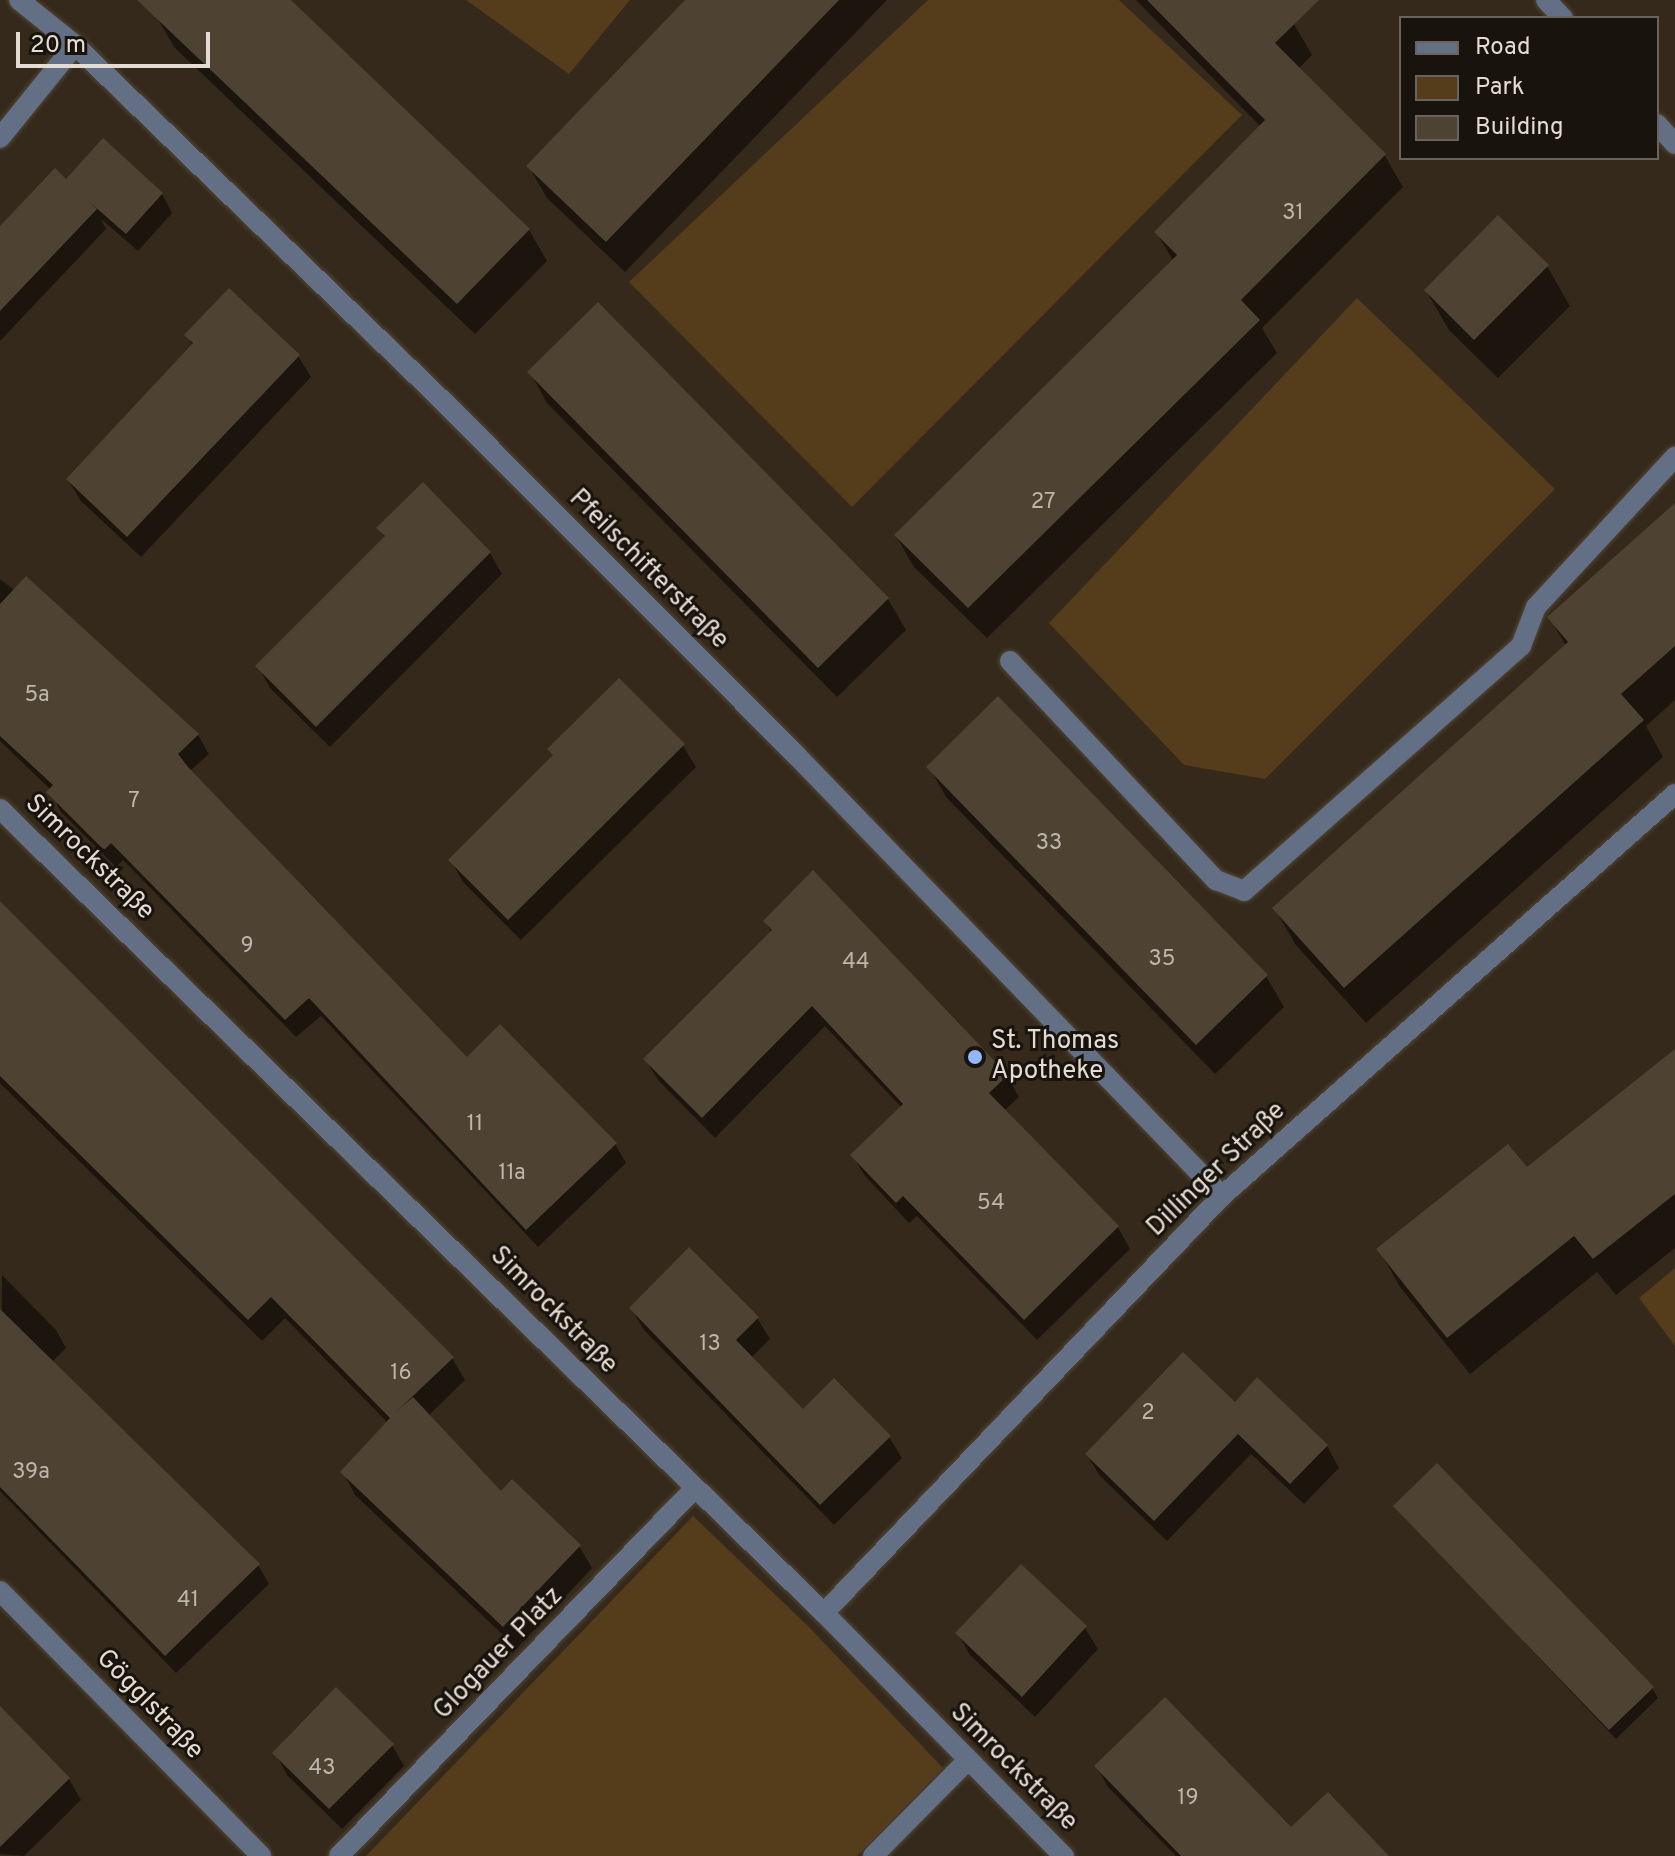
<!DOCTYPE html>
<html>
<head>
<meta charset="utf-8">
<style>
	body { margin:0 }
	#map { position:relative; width:1675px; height:1856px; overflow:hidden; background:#35291b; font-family:Overpass,sans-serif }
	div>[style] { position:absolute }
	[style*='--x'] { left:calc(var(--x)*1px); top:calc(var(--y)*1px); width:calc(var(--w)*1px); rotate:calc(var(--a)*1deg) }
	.green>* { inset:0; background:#553c1b }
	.shadow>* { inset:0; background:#0007 }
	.building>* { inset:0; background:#4e4233 }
	.roads { filter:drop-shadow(0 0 2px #514638) drop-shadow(0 0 2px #514638) }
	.minor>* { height:20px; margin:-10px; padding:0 10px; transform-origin:10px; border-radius:10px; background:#636f84 }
	.dots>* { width:22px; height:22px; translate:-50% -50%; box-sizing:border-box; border:4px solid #18130c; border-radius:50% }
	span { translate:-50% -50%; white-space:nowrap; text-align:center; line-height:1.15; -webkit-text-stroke:6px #18130c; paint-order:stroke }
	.number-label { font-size:22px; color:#beb6ab }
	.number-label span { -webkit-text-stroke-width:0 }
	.street-label { font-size:26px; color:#e4dcd3 }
	.poi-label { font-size:26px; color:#e4dcd3 }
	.left { translate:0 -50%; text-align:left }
	.legend { position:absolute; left:1399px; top:16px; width:260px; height:144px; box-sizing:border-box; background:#18130c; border:2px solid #6a635c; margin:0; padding:10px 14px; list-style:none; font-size:24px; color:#e4dcd3 }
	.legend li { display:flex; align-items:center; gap:16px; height:40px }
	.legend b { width:40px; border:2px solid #6a635c }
	.scale { position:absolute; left:16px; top:32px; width:194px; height:36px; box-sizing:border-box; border:4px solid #e4dcd3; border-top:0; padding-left:10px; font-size:24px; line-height:28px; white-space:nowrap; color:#e4dcd3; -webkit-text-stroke:6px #18130c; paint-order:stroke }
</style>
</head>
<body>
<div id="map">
	<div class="green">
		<div style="clip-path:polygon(466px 0,630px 0,569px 74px)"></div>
		<div style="clip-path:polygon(928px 0,1119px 0,1242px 115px,852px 507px,629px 282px)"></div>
		<div style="clip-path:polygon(1357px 298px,1555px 489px,1265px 779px,1184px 765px,1049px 623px)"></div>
		<div style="clip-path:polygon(1675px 1268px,1675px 1346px,1639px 1298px)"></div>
		<div style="clip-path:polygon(693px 1516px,808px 1626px,943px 1768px,857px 1856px,366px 1856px)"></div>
	</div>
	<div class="shadow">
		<div style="clip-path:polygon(172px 0,288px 0,529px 230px,547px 261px,475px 334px,174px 47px,156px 16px)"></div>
		<div style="clip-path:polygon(688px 0,887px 0,625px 272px,547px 198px,529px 167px)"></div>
		<div style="clip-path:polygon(1136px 0,1270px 0,1294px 24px,1312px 55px,1298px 69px,1385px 156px,1403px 187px,1262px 328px,1277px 353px,987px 638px,914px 567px,896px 536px,1174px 262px,1156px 232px,1261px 127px)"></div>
		<div style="clip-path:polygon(66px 182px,162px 194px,172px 213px,138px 251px,101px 219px,106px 229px,0 341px,0 229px)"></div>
		<div style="clip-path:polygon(1547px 266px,1570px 306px,1498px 378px,1449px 330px,1426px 291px)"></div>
		<div style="clip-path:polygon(598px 305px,888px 599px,906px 630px,837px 697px,547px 403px,530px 372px)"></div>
		<div style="clip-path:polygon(187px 336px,298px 356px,311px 377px,141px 557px,81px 501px,68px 480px,193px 346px)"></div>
		<div style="clip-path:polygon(1675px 506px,1675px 700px,1646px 726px,1663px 757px,1366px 1023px,1295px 944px,1275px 909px,1566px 646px,1550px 618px)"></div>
		<div style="clip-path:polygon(379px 528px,490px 553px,502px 574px,330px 747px,270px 688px,258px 666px,385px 538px)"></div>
		<div style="clip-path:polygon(0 579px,198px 735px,209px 754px,190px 771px,467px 1060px,615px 1144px,626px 1163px,538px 1247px,321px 1016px,296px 1037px,123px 860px,116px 867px,60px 811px,51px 790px,0 741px)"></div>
		<div style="clip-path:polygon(683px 746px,696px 767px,521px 940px,463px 882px,451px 861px)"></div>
		<div style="clip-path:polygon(929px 767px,1266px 976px,1284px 1007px,1215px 1074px,946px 797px)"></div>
		<div style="clip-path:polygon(0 904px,452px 1358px,465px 1380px,428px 1416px,501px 1494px,579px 1546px,592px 1568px,517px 1648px,355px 1495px,343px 1472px,388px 1423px,285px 1318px,262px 1341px,0 1083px)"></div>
		<div style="clip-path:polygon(765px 921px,1007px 1076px,1019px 1097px,1004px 1111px,1118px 1227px,1130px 1249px,1037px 1340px,917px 1216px,909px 1223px,865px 1176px,852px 1155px,902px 1108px,825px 1026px,715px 1138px,658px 1080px,645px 1059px,772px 933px)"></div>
		<div style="clip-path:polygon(1675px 1052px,1675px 1248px,1616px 1295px,1597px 1272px,1470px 1374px,1400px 1287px,1379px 1250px,1527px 1170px)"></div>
		<div style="clip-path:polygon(2px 1275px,56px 1330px,66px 1348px,51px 1363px,258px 1565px,269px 1584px,176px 1673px,0 1491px)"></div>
		<div style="clip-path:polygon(631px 1308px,757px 1318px,770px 1339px,751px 1358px,803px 1411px,889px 1437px,902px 1458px,834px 1525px,644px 1330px)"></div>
		<div style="clip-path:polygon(1235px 1404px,1327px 1446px,1339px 1468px,1304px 1504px,1251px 1454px,1167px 1541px,1100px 1476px,1087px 1455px)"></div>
		<div style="clip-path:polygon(1395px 1506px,1652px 1688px,1658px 1698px,1616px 1739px)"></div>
		<div style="clip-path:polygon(1085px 1628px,1098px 1649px,1035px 1717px,970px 1655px,958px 1634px)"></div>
		<div style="clip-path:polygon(0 1732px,69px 1779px,81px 1800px,24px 1856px,0 1854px)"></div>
		<div style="clip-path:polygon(392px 1745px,404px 1766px,342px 1829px,287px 1775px,275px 1753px)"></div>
		<div style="clip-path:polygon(1097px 1767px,1291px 1830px,1387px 1856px,1176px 1856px,1108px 1787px)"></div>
	</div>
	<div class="building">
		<div style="clip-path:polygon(137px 0,291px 0,530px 229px,457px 304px)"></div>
		<div style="clip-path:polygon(685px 0,839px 0,606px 242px,526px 166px)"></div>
		<div style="clip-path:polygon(1147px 0,1319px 0,1275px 43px,1386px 154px,1241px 300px,1260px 320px,968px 608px,894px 535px,1177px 255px,1154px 232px,1265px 120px)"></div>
		<div style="clip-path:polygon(103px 138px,163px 193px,126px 234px,85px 198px,97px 209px,0 311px,0 226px,55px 168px,66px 179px)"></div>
		<div style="clip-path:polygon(1498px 215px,1549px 265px,1474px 340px,1424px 290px)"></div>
		<div style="clip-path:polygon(229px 288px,300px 355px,127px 537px,66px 479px,193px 343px,184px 335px)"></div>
		<div style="clip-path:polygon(598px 302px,889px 598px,818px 668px,527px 372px)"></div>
		<div style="clip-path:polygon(423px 482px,491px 552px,316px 727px,255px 666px,385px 536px,376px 528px)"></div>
		<div style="clip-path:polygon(1675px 503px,1675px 646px,1621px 694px,1644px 720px,1344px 988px,1272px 908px,1568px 642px,1547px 617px)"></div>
		<div style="clip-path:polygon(26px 576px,199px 734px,178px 754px,188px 767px,467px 1057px,500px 1024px,617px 1143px,526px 1230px,309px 998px,285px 1020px,111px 843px,104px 850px,46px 792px,53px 785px,0 736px,0 604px)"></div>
		<div style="clip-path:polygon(619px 678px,685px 744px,508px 920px,448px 860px,553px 755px,547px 749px)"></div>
		<div style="clip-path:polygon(998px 696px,1268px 975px,1196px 1045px,926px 767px)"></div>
		<div style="clip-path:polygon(813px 870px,1008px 1075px,989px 1093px,1119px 1226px,1024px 1320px,903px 1196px,896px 1203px,850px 1155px,903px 1104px,812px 1006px,702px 1118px,643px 1059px,772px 930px,763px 921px)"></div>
		<div style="clip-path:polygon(0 901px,454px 1357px,396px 1412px,413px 1397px,501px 1491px,512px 1479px,581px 1545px,503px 1627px,340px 1472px,390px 1418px,271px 1297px,248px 1320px,0 1076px)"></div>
		<div style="clip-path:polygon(1675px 1049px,1675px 1194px,1593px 1259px,1574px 1236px,1447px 1338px,1376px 1249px,1508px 1144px,1527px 1167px)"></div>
		<div style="clip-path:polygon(689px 1247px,759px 1317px,736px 1340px,803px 1409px,834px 1378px,891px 1436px,820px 1505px,629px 1308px)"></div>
		<div style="clip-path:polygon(0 1309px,260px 1564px,165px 1656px,0 1487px)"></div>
		<div style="clip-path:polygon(1183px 1352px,1235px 1402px,1257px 1377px,1328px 1445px,1290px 1484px,1238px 1434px,1154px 1521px,1085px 1454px)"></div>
		<div style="clip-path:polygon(1437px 1463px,1654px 1687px,1609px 1730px,1393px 1506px)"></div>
		<div style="clip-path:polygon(1021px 1564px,1087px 1626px,1022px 1697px,955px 1633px)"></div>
		<div style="clip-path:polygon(336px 1687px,394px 1744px,329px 1809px,272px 1753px)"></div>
		<div style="clip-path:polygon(1165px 1697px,1291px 1827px,1328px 1792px,1389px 1856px,1181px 1856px,1094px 1766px)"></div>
		<div style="clip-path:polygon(0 1706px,70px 1778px,0 1847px)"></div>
	</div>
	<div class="roads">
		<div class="minor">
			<div style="--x:19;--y:0;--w:72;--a:38.8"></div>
			<div style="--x:75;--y:45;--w:512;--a:44.05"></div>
			<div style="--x:443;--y:401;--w:501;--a:45.08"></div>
			<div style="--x:797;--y:756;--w:612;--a:45.99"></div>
			<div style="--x:1546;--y:0;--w:25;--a:47"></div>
			<div style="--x:1657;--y:124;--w:27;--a:48"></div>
			<div style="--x:0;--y:138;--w:119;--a:-51.1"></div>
			<div style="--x:1010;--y:661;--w:301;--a:46.8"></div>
			<div style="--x:1216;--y:880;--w:30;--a:21"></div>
			<div style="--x:1244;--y:891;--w:370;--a:-41.5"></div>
			<div style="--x:1521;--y:646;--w:42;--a:-69"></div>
			<div style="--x:1536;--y:607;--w:205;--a:-47.2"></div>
			<div style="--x:0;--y:809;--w:1151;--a:44.3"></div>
			<div style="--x:824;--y:1613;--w:342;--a:45.4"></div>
			<div style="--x:0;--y:1591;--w:372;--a:45.4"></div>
			<div style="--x:824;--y:1613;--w:576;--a:-46.34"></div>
			<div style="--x:1222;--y:1196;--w:606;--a:-41.59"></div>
			<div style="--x:339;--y:1856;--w:512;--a:-45.95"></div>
			<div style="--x:873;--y:1856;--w:135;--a:-45.3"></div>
		</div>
	</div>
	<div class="dots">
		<div style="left:975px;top:1057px;background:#91b8fd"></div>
	</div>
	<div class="number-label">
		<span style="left:1293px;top:214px">31</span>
		<span style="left:1043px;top:503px">27</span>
		<span style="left:37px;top:696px">5a</span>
		<span style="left:134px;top:802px">7</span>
		<span style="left:1049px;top:844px">33</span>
		<span style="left:247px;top:947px">9</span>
		<span style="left:1162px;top:960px">35</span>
		<span style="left:856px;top:963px">44</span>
		<span style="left:475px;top:1125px">11</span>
		<span style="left:512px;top:1174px">11a</span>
		<span style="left:991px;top:1204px">54</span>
		<span style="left:710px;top:1345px">13</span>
		<span style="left:401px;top:1374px">16</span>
		<span style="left:1148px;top:1414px">2</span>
		<span style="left:31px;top:1473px">39a</span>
		<span style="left:188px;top:1601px">41</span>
		<span style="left:322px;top:1769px">43</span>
		<span style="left:1188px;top:1799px">19</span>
	</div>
	<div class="street-label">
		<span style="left:648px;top:570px;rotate:45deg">Pfeilschifterstraße</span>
		<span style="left:89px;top:858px;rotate:44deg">Simrockstraße</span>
		<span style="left:1217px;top:1170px;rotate:-44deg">Dillinger Straße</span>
		<span style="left:553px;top:1311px;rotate:45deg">Simrockstraße</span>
		<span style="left:499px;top:1654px;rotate:-46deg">Glogauer Platz</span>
		<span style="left:149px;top:1705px;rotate:46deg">Gögglstraße</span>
		<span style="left:1013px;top:1768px;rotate:45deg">Simrockstraße</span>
	</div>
	<div class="poi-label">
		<span class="left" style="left:991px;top:1057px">St. Thomas<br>Apotheke</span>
	</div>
	<ul class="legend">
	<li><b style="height:10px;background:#636f84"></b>Road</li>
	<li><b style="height:22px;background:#553c1b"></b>Park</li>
	<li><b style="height:22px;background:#4e4233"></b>Building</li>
	</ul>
	<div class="scale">20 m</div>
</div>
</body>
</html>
